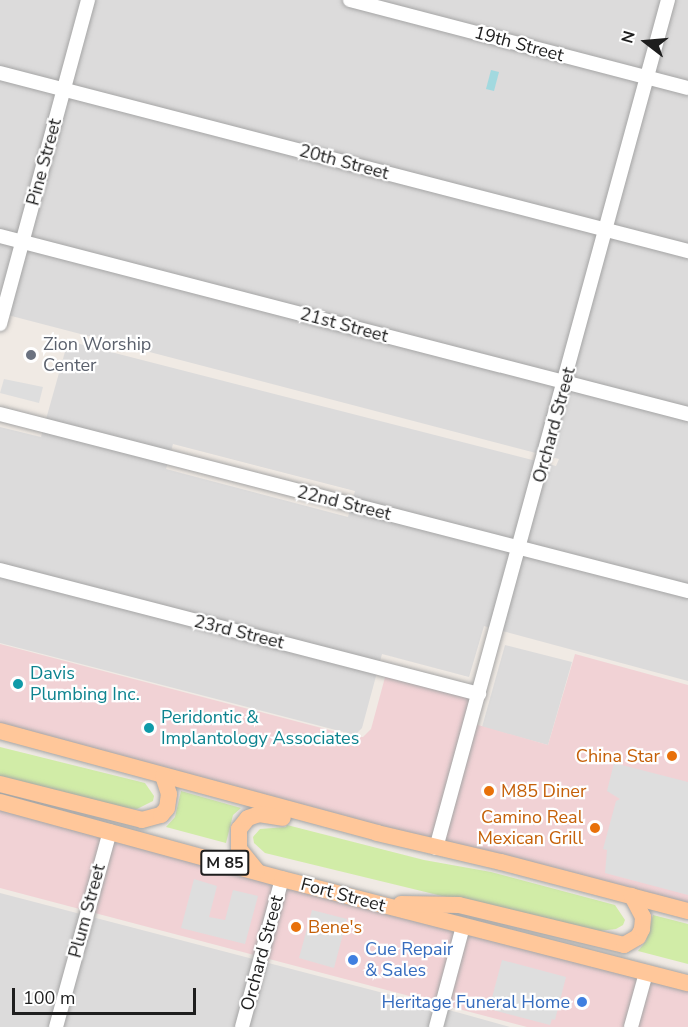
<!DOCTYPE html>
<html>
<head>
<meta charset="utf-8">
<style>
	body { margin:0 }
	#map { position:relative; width:688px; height:1027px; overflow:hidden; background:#f0eae4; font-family:"Nunito Sans",sans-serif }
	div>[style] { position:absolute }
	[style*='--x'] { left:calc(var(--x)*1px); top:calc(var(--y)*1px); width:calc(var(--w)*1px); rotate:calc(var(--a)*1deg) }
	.residential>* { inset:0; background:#dcdbdb }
	.commercial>* { inset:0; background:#f1d2d5 }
	.grass>* { inset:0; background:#d1eca7 }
	.parking>* { inset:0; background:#dedede }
	.water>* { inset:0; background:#a2d9df }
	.roads { filter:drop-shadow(0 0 2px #a5a5a5) drop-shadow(0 0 2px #a5a5a5) }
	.minor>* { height:14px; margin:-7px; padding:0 7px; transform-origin:7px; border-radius:7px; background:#fff }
	.major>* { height:16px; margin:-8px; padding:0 8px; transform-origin:8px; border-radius:8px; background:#ffc79a }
	.dots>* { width:16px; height:16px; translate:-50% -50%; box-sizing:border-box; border:3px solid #fff; border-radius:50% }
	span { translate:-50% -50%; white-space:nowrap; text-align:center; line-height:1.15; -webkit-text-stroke:4.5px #fff; paint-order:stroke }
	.shield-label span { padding:2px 4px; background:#fff; border:2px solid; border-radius:4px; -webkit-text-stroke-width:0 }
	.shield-label { font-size:16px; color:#1e1e1e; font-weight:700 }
	.street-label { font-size:18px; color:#1e1e1e }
	.worship-label { font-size:18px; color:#5b616d }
	.left { translate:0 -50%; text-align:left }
	.culture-label { font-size:18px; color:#0d838f }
	.food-label { font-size:18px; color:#c56008 }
	.right { translate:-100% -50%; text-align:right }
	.shop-label { font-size:18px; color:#366cbe }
	.north { position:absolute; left:616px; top:12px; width:60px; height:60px; -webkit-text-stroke:4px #fff; paint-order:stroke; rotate:286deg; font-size:16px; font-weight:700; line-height:24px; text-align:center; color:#1e1e1e }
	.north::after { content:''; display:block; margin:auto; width:21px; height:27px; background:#1e1e1e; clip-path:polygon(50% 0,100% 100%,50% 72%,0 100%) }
	.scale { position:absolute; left:12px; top:988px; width:184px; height:27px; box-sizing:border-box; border:3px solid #1e1e1e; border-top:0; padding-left:8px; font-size:18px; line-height:21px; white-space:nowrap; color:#1e1e1e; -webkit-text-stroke:4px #fff; paint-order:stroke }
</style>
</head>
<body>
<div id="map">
	<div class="residential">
		<div style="clip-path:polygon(evenodd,0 0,688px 0,688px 681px,484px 626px,469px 677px,382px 654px,362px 728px,355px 735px,0 643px,0 427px,41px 437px,68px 341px,556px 466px,559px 459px,0 313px,0 0,173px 444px,355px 491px,348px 517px,166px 469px,173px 444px)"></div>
		<div style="clip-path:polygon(505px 645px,572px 662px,548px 745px,482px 727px)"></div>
		<div style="clip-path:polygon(0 893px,460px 1013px,510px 1027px,0 1027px)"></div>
	</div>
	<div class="commercial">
		<div style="clip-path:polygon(0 644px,356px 737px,363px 737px,371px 729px,387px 670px,479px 694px,471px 723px,548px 745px,575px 654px,688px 685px,688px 911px,0 730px)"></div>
		<div style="clip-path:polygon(0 802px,688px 983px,688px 1027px,527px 1027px,0 888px)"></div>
	</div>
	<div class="grass">
		<div style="clip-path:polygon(0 747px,145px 783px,154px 796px,153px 801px,137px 809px,126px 808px,0 779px)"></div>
		<div style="clip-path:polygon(181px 791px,241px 808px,233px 815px,226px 843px,166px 827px,175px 817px)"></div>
		<div style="clip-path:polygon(287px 825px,424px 860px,491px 872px,615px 905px,625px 920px,623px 925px,616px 929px,590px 932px,265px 853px,254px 843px,253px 837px,260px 829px,286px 827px)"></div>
		<div style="clip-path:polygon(653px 915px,688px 924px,688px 964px,638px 951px,646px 941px)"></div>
	</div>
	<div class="parking">
		<div style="clip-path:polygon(4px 379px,43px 387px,39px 403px,0 393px)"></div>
		<div style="clip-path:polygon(614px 763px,688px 782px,688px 895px,605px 873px,607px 850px,603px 849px,616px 801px,620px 799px,607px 791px)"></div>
		<div style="clip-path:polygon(194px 879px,217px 886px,209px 917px,225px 920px,233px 890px,258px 896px,245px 944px,181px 928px)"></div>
		<div style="clip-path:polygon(312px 910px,347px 919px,334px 968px,299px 958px)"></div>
		<div style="clip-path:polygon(502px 960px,566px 977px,555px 1020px,552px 1019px,550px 1025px,489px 1009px)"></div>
	</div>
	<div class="water">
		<div style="clip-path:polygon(491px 70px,499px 72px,494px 91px,486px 89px)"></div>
	</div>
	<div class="roads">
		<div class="minor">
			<div style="--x:350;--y:0;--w:349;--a:14.6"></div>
			<div style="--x:0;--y:73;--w:711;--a:14.51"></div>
			<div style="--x:0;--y:236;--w:711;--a:14.51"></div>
			<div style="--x:0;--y:324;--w:336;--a:-74.8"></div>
			<div style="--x:0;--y:414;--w:710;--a:14.43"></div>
			<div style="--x:0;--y:570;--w:495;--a:14.5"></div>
			<div style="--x:436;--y:848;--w:879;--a:-74.7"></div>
			<div style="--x:56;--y:1027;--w:203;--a:-74.6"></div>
			<div style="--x:242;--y:1027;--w:153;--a:-74.9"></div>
			<div style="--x:436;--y:1027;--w:105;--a:-75"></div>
			<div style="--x:631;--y:1027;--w:56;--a:-74.5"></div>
		</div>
		<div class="major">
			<div style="--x:0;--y:731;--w:391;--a:15.1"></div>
			<div style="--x:377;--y:833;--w:127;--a:13.2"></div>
			<div style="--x:501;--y:862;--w:193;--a:14.7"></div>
			<div style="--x:0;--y:784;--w:146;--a:14.2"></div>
			<div style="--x:142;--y:820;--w:20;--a:-15"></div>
			<div style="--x:161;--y:815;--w:9;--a:-49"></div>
			<div style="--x:167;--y:808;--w:14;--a:-82"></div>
			<div style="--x:169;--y:794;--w:19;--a:-108"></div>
			<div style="--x:0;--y:802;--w:292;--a:15.3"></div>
			<div style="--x:282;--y:879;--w:419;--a:14.4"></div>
			<div style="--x:257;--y:871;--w:28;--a:-129"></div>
			<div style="--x:239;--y:849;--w:20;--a:-90"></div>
			<div style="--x:239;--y:829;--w:14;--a:-51"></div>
			<div style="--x:248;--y:818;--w:12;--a:-20"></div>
			<div style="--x:259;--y:814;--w:24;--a:9"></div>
			<div style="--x:401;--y:904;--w:58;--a:1"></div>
			<div style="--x:459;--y:905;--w:170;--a:13.6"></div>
			<div style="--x:624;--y:945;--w:16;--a:-30"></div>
			<div style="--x:638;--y:937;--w:9;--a:-63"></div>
			<div style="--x:642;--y:929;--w:12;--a:-85"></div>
			<div style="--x:643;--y:917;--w:24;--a:-118"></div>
		</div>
	</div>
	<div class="dots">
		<div style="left:31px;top:355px;background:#6b7280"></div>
		<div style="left:18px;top:684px;background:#0f9aa8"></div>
		<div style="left:149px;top:728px;background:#0f9aa8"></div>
		<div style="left:672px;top:756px;background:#e8710a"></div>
		<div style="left:489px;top:791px;background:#e8710a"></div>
		<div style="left:595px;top:828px;background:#e8710a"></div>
		<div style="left:296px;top:927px;background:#e8710a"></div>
		<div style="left:353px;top:960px;background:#3f7fe0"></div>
		<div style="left:582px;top:1002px;background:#3f7fe0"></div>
	</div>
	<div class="shield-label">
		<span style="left:225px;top:863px">M 85</span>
	</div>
	<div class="street-label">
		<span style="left:519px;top:44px;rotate:15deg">19th Street</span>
		<span style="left:44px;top:162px;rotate:-75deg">Pine Street</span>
		<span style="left:344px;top:162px;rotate:15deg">20th Street</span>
		<span style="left:344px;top:325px;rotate:15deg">21st Street</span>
		<span style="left:554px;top:425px;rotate:-75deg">Orchard Street</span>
		<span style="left:344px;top:503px;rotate:14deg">22nd Street</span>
		<span style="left:239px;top:632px;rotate:14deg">23rd Street</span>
		<span style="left:343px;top:895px;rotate:15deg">Fort Street</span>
		<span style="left:87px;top:911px;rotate:-75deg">Plum Street</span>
		<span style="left:262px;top:953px;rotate:-75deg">Orchard Street</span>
	</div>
	<div class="worship-label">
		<span class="left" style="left:43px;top:355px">Zion Worship<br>Center</span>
	</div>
	<div class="culture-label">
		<span class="left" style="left:30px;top:684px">Davis<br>Plumbing Inc.</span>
		<span class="left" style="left:161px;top:728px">Peridontic &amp;<br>Implantology Associates</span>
	</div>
	<div class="food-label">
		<span class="right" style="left:660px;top:756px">China Star</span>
		<span class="left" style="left:501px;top:791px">M85 Diner</span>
		<span class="right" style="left:583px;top:828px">Camino Real<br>Mexican Grill</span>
		<span class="left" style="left:308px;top:927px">Bene's</span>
	</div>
	<div class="shop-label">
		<span class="left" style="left:365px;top:960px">Cue Repair<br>&amp; Sales</span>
		<span class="right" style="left:570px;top:1002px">Heritage Funeral Home</span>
	</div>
	<div class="north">N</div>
	<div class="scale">100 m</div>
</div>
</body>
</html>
